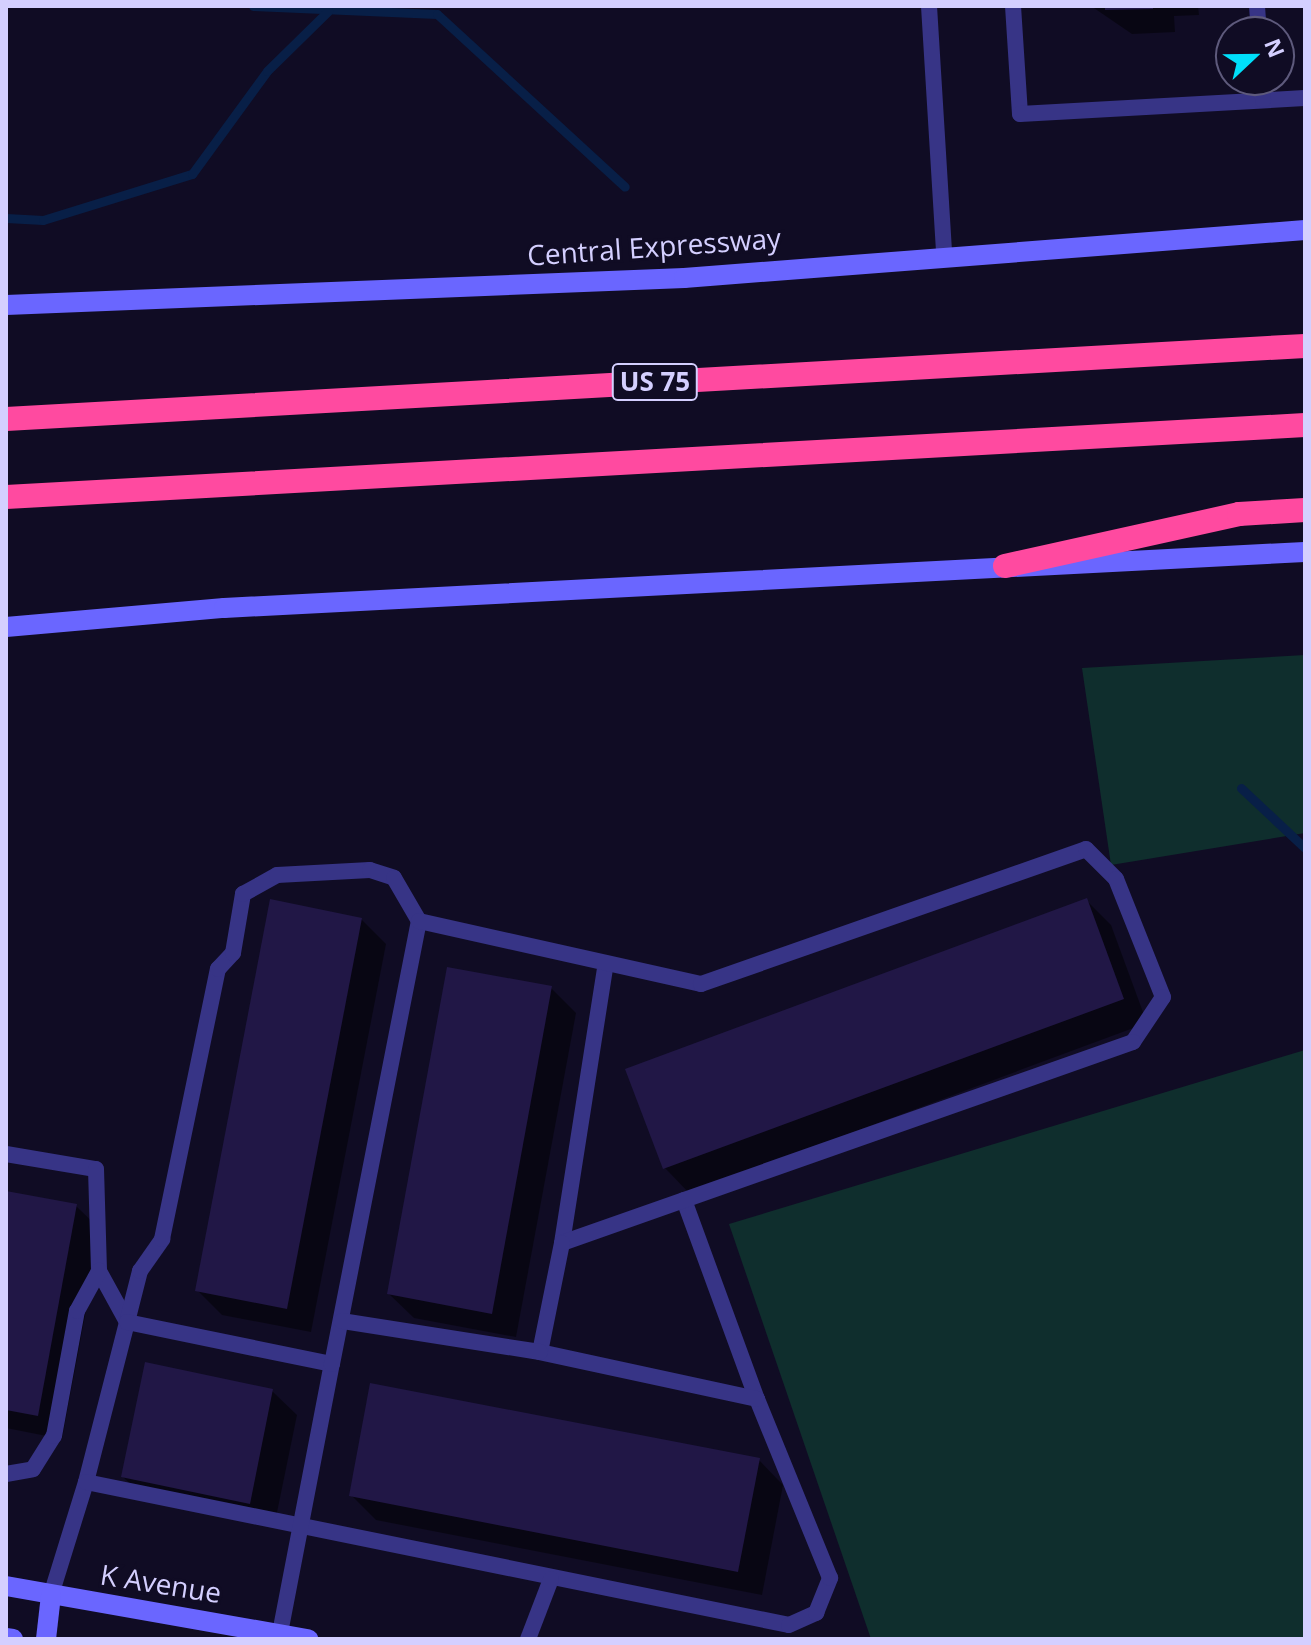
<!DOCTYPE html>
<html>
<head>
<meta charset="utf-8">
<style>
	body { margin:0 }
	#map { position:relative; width:1311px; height:1645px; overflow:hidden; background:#100c24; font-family:"Open Sans",sans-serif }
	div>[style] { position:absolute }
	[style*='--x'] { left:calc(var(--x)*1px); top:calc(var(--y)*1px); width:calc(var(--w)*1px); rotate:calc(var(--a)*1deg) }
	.green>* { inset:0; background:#0f2e2d }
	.shadow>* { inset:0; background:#0007 }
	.stream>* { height:9px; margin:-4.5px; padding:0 4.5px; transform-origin:4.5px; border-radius:4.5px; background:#081f47 }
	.building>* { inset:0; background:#211746 }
	.service>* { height:16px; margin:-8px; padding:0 8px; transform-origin:8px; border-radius:8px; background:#373486 }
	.secondary>* { height:20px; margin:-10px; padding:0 10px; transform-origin:10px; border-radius:10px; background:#6a66ff }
	.motorway>* { height:24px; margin:-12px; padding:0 12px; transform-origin:12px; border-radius:12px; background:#ff4aa0 }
	span { translate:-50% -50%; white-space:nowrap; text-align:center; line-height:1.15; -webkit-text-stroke:6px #100c24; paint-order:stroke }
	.shield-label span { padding:2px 6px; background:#100c24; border:2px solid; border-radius:6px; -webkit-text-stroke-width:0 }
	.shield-label { font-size:26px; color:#d4cfff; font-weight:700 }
	.street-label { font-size:28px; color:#d4cfff }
	.frame { position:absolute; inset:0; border:8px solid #d4cfff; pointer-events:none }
	.north { position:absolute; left:1215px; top:16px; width:80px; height:80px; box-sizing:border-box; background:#100c24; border:2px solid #5e5a7c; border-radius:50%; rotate:68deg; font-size:22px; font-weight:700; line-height:32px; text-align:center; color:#d4cfff }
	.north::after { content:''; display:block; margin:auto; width:28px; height:36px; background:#00dffa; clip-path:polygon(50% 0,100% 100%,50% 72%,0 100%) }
</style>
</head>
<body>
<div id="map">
	<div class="green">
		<div style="clip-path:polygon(1305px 655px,1305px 833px,1111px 865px,1082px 668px)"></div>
		<div style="clip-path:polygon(1305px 1050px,1305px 1639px,871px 1639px,729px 1224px)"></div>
	</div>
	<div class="shadow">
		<div style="clip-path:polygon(1091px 6px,1198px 6px,1199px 15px,1174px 16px,1175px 32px,1132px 34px)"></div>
		<div style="clip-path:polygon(1086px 900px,1111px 925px,1147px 1023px,689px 1193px,665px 1168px)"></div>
		<div style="clip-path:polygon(361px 919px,386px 944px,311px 1332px,222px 1315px,197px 1290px)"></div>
		<div style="clip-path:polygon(551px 988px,576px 1013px,516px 1337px,414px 1318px,389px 1294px)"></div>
		<div style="clip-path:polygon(6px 1193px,76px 1206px,101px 1230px,62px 1439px,6px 1428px)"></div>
		<div style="clip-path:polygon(272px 1391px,297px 1415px,274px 1527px,148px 1501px,123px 1477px)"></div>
		<div style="clip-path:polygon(759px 1460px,783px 1485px,762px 1595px,376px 1520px,351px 1495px)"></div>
	</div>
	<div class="stream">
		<div style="--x:253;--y:6;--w:184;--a:2.5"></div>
		<div style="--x:437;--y:14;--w:255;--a:42.6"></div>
		<div style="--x:6;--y:218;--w:37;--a:3"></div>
		<div style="--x:43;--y:220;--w:156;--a:-17.2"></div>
		<div style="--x:192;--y:174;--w:127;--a:-53.9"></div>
		<div style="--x:267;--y:71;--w:86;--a:-44.5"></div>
		<div style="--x:1241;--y:788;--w:88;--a:43.2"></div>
	</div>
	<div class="building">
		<div style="clip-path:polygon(1105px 6px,1153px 6px,1153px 9px,1105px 10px)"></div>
		<div style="clip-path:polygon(1087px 898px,1124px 999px,663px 1169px,625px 1069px)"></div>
		<div style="clip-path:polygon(270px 899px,362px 918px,287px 1309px,195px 1291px)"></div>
		<div style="clip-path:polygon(447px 967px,552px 986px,492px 1314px,387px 1294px)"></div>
		<div style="clip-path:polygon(6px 1191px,77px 1204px,38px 1416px,6px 1410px)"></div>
		<div style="clip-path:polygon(145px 1362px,273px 1389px,250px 1504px,121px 1477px)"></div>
		<div style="clip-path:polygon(370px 1383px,760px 1458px,738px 1572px,349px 1496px)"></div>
	</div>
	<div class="service">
		<div style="--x:929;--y:6;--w:248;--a:86.5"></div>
		<div style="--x:1013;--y:6;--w:108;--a:86.3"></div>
		<div style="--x:1020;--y:114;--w:285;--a:-3.2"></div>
		<div style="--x:1257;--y:6;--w:26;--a:86"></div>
		<div style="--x:1262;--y:80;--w:20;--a:87"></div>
		<div style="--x:6;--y:1154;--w:91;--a:9.5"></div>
		<div style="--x:96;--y:1169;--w:102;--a:88.3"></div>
		<div style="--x:99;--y:1271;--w:58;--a:61.2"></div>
		<div style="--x:684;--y:1200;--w:212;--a:69.9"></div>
		<div style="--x:562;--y:1243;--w:283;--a:-81.1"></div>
		<div style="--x:127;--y:1322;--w:53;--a:-75.7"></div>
		<div style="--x:140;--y:1271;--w:39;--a:-55"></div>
		<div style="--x:162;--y:1239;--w:276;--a:-78.3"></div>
		<div style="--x:218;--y:969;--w:22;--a:-47"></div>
		<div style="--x:233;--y:953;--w:60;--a:-80.4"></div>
		<div style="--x:243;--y:894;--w:39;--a:-29"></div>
		<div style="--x:277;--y:875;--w:93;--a:-3.1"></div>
		<div style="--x:370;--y:870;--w:25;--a:18"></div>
		<div style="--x:394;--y:878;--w:50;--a:59.8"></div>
		<div style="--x:6;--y:1474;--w:27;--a:-10"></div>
		<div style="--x:33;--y:1469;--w:39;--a:-58"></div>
		<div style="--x:54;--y:1436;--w:127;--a:-79.6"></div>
		<div style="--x:77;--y:1311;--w:46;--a:-61.2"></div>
		<div style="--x:86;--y:1482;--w:165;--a:-75.6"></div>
		<div style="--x:127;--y:1322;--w:209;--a:11.6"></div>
		<div style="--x:51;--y:1595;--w:118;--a:-72.8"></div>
		<div style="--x:86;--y:1482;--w:717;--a:11.5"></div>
		<div style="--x:789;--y:1625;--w:30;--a:-24"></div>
		<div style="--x:816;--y:1613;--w:38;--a:-68"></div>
		<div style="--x:830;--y:1578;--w:193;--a:-112.2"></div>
		<div style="--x:757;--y:1399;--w:222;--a:-167.8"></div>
		<div style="--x:280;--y:1633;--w:274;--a:-79.1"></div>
		<div style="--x:332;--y:1364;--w:451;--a:-78.9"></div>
		<div style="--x:419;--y:921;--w:289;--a:12.6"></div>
		<div style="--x:701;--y:984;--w:408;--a:-19.3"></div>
		<div style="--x:1086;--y:849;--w:42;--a:45"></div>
		<div style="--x:1116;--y:879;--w:127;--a:68.3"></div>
		<div style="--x:1163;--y:997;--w:54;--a:123.7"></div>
		<div style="--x:1133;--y:1042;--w:605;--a:160.61"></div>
		<div style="--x:562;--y:1243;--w:111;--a:101.4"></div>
		<div style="--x:540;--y:1352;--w:201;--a:-171.1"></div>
		<div style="--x:528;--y:1639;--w:64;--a:-69"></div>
	</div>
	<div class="secondary">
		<div style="--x:6;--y:305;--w:679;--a:-2.28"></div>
		<div style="--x:684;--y:278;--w:623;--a:-4.42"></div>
		<div style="--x:6;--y:627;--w:219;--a:-5"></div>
		<div style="--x:224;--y:608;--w:1082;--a:-2.97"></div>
		<div style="--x:6;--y:1586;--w:307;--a:10"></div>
		<div style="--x:6;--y:1638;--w:7;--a:8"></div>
		<div style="--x:46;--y:1639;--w:44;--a:-83.5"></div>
	</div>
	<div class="motorway">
		<div style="--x:6;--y:419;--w:1301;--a:-3.22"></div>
		<div style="--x:6;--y:497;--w:1301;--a:-3.17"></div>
		<div style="--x:1005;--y:566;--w:240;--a:-12.5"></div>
		<div style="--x:1239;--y:514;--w:66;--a:-3.5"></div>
	</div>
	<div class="shield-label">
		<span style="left:655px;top:382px">US 75</span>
	</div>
	<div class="street-label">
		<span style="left:654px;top:246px;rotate:-4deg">Central Expressway</span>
		<span style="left:161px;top:1583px;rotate:9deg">K Avenue</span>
	</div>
	<div class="frame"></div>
	<div class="north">N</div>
</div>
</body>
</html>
